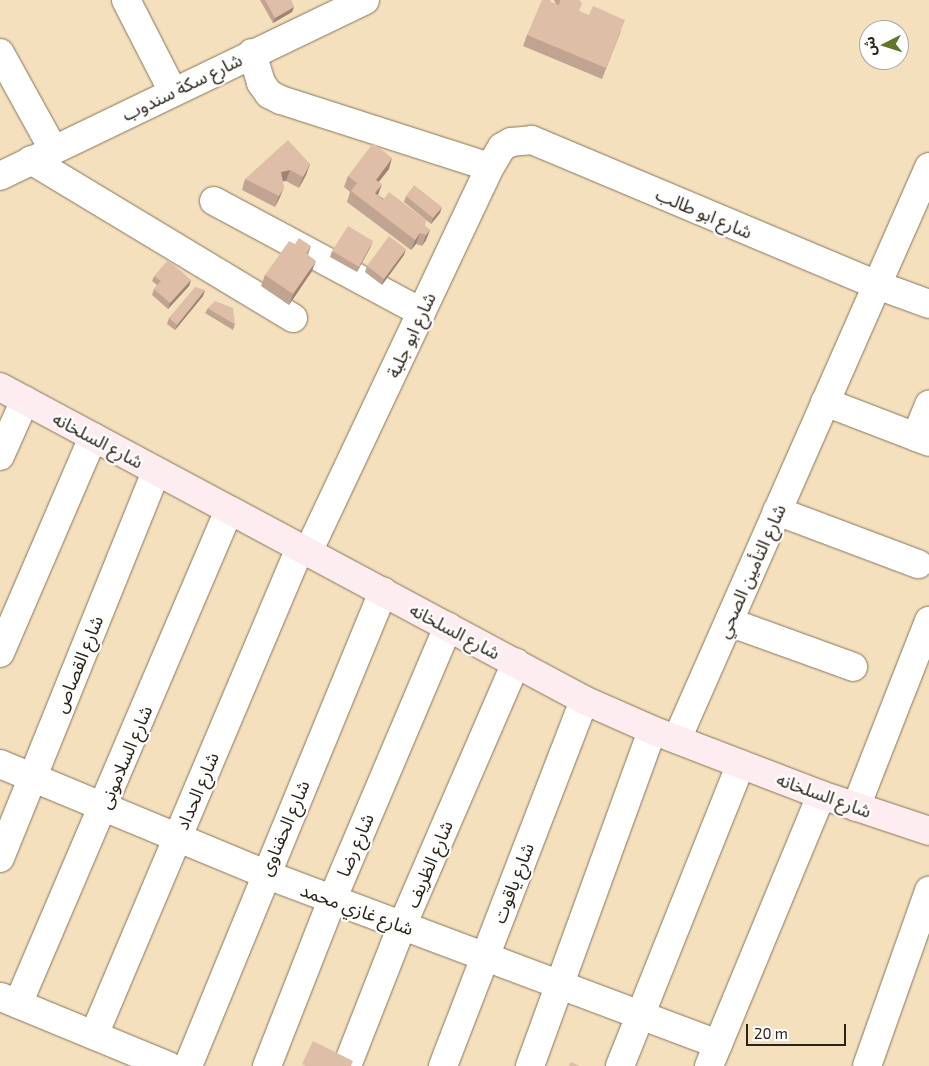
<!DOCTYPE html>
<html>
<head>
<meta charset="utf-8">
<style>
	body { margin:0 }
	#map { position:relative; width:929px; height:1066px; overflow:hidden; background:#f5e0be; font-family:"Exo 2","Noto Sans Arabic",sans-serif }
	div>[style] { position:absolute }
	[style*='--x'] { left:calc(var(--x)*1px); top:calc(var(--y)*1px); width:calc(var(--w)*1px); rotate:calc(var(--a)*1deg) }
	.roads { filter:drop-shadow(0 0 1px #877556) drop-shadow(0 0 1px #877556) }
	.street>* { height:28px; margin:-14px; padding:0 14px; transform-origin:14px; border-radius:14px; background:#fff }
	.secondary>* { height:28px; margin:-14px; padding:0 14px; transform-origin:14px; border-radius:14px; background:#fdedf0 }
	.wall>* { inset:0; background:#c0a390 }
	.shaded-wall>* { inset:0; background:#9c8575 }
	.building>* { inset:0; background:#dfbea7 }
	span { translate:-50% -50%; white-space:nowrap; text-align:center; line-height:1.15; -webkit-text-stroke:4.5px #fff; paint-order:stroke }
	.street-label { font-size:18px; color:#2a2316 }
	.north { position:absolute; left:859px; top:20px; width:50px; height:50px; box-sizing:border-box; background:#fff; border:1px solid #aaa7a2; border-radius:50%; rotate:265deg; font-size:14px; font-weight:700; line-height:20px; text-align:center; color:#2a2316 }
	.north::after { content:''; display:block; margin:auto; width:18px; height:22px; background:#607729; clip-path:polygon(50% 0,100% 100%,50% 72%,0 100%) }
	.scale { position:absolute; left:746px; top:1024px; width:100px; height:22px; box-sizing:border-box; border:2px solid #2a2316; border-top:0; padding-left:6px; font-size:15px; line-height:18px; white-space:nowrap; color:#2a2316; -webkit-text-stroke:4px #fff; paint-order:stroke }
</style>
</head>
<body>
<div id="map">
	<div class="roads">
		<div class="street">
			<div style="--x:126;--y:0;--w:103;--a:62.9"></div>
			<div style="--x:0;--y:53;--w:110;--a:61.1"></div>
			<div style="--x:252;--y:53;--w:31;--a:73"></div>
			<div style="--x:261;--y:83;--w:14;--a:54"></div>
			<div style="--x:269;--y:94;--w:13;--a:27"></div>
			<div style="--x:281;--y:100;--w:219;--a:17.8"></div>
			<div style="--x:31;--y:160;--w:306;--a:31.1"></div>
			<div style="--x:0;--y:176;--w:405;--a:-25.7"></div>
			<div style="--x:214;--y:201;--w:235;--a:28.2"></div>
			<div style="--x:825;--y:402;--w:111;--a:21"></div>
			<div style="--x:916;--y:437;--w:35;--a:-68"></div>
			<div style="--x:0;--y:456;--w:61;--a:-65.9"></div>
			<div style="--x:777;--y:511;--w:151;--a:20.6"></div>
			<div style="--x:308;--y:552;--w:426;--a:-64.7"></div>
			<div style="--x:490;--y:167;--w:23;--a:-59"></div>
			<div style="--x:502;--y:147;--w:10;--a:-29"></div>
			<div style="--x:511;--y:142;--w:21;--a:-5"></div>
			<div style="--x:532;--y:140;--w:374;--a:22.8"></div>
			<div style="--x:877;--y:285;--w:55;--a:20.1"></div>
			<div style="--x:729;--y:622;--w:132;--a:19.9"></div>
			<div style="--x:0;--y:653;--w:235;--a:-66.7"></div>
			<div style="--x:677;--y:739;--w:625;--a:-66.22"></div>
			<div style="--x:0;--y:764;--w:287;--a:22.5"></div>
			<div style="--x:265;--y:874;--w:484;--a:20.6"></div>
			<div style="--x:856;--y:807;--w:200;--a:-68.6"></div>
			<div style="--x:0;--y:858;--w:417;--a:-68"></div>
			<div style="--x:1;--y:997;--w:181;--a:22.4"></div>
			<div style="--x:18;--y:1004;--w:537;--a:-66.87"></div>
			<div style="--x:94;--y:1035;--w:529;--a:-67.07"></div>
			<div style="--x:188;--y:1066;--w:513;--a:-67.64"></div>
			<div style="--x:267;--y:1066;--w:178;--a:-68.6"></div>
			<div style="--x:332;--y:900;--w:297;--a:-67"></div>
			<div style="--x:347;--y:1066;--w:150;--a:-68.6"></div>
			<div style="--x:402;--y:926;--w:287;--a:-66.6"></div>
			<div style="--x:443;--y:1066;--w:392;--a:-68.9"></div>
			<div style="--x:530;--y:1066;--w:357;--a:-70"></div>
			<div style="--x:620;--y:1066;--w:325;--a:-68.2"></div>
			<div style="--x:709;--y:1066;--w:293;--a:-67.5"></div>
			<div style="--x:867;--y:1066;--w:186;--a:-70.5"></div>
		</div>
		<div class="secondary">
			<div style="--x:0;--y:387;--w:663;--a:28.19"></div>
			<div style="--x:584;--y:700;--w:74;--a:23.8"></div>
			<div style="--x:652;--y:730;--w:181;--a:21"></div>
			<div style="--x:821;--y:795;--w:114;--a:18.4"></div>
		</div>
	</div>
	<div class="wall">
		<div style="clip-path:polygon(260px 0,291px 0,294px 7px,292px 12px,273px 23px)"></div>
		<div style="clip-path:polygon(554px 0,579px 0,579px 11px,621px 31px,602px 79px,523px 46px,527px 35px,550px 2px,556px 4px)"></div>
		<div style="clip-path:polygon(310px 164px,306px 175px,299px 188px,286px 181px,283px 181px,280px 197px,275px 207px,242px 190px,245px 179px)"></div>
		<div style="clip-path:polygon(389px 169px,379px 182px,378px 195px,430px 230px,426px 240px,422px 246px,416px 244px,411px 250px,347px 202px,350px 192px,344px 187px,348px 176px)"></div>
		<div style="clip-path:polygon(406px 196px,440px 213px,431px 224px,404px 202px)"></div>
		<div style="clip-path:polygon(295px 244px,311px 246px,308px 255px,312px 271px,289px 305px,261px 286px,265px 275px)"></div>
		<div style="clip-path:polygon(371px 246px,357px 272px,330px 257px,332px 251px)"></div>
		<div style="clip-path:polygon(404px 255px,382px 285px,365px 272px,367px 266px)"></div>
		<div style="clip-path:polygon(154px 276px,191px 280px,189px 286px,168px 309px,152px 295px,154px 289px,157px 285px,152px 281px)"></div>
		<div style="clip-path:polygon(205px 290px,203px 296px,175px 330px,167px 324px,169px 318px)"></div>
		<div style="clip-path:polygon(208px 308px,235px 324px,233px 330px,205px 313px)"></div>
	</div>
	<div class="shaded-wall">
		<div style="clip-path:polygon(294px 7px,292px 12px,273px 23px,275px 18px)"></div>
		<div style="clip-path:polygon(392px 158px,389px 169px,372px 190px,376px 180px)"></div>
		<div style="clip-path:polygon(310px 164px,306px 175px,299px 188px,303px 177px)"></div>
		<div style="clip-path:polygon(290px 170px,286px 181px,277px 182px,281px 172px)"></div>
		<div style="clip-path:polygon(382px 184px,378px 195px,371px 204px,375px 193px)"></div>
		<div style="clip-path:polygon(284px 187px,280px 197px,275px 207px,279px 196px)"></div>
		<div style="clip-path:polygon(442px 207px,440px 213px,431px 224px,433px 218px)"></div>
		<div style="clip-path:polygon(430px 230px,426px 240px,422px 246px,426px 235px)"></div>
		<div style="clip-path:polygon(420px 233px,416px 244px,411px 250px,415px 240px)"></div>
		<div style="clip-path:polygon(373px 241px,371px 246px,357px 272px,359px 267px)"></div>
		<div style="clip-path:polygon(406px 249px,404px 255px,382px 285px,384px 279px)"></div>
		<div style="clip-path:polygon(316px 261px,312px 271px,289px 305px,293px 294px)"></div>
		<div style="clip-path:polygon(191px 280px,189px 286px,168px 309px,170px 303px)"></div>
		<div style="clip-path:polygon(205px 290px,203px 296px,175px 330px,177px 325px)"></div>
	</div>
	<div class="building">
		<div style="clip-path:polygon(265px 0,291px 0,294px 7px,275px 18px)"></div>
		<div style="clip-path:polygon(542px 0,551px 0,550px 2px,559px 5px,560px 0,579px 0,582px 3px,579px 11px,589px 15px,593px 6px,625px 20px,606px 68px,527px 35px)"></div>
		<div style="clip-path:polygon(288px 140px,310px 164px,303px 177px,290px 170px,281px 172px,284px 187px,279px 196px,245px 179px)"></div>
		<div style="clip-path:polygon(373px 143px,392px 158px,376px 180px,382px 184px,375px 193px,383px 200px,389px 192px,426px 220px,425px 226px,430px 230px,426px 235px,420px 233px,415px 240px,351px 191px,357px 183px,348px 176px)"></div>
		<div style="clip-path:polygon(414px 185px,442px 207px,433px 218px,406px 196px)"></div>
		<div style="clip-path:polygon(348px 226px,373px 241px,359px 267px,332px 251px)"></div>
		<div style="clip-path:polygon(389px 236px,406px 249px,384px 279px,367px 266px)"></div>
		<div style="clip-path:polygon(299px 238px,311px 246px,306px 253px,316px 261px,293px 294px,265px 275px,289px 241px,295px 244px)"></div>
		<div style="clip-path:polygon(168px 260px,191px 280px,170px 303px,154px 289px,161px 281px,154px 276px)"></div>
		<div style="clip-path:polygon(195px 287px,205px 290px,177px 325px,169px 318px)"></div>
		<div style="clip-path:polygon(215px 301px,233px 308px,235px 324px,208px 308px)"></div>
		<div style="clip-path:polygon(313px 1041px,353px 1061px,351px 1066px,305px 1066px,302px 1064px)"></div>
		<div style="clip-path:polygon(571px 1062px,580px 1066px,569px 1066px)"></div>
	</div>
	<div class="street-label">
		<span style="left:182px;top:87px;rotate:-26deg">شارع سكة سندوب</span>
		<span style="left:704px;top:213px;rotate:23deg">شارع ابو طالب</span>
		<span style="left:411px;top:335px;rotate:-65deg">شارع ابو جلبة</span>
		<span style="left:98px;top:440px;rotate:28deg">شارع السلخانه</span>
		<span style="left:751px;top:571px;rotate:-66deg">شارع التأمين الصحي</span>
		<span style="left:455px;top:631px;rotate:28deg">شارع السلخانه</span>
		<span style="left:78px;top:664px;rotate:-68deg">شارع القصاص</span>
		<span style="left:125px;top:757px;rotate:-67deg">شارع السلامونى</span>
		<span style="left:197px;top:791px;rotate:-67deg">شارع الحداد</span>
		<span style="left:824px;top:795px;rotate:20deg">شارع السلخانه</span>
		<span style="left:284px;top:828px;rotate:-67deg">شارع الحفناوى</span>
		<span style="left:355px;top:845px;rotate:-67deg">شارع رضا</span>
		<span style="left:429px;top:864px;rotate:-67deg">شارع الظريف</span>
		<span style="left:513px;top:883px;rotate:-69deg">شارع ياقوت</span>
		<span style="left:357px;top:909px;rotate:20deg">شارع غازي محمد</span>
	</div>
	<div class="north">ش</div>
	<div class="scale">20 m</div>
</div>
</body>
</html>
